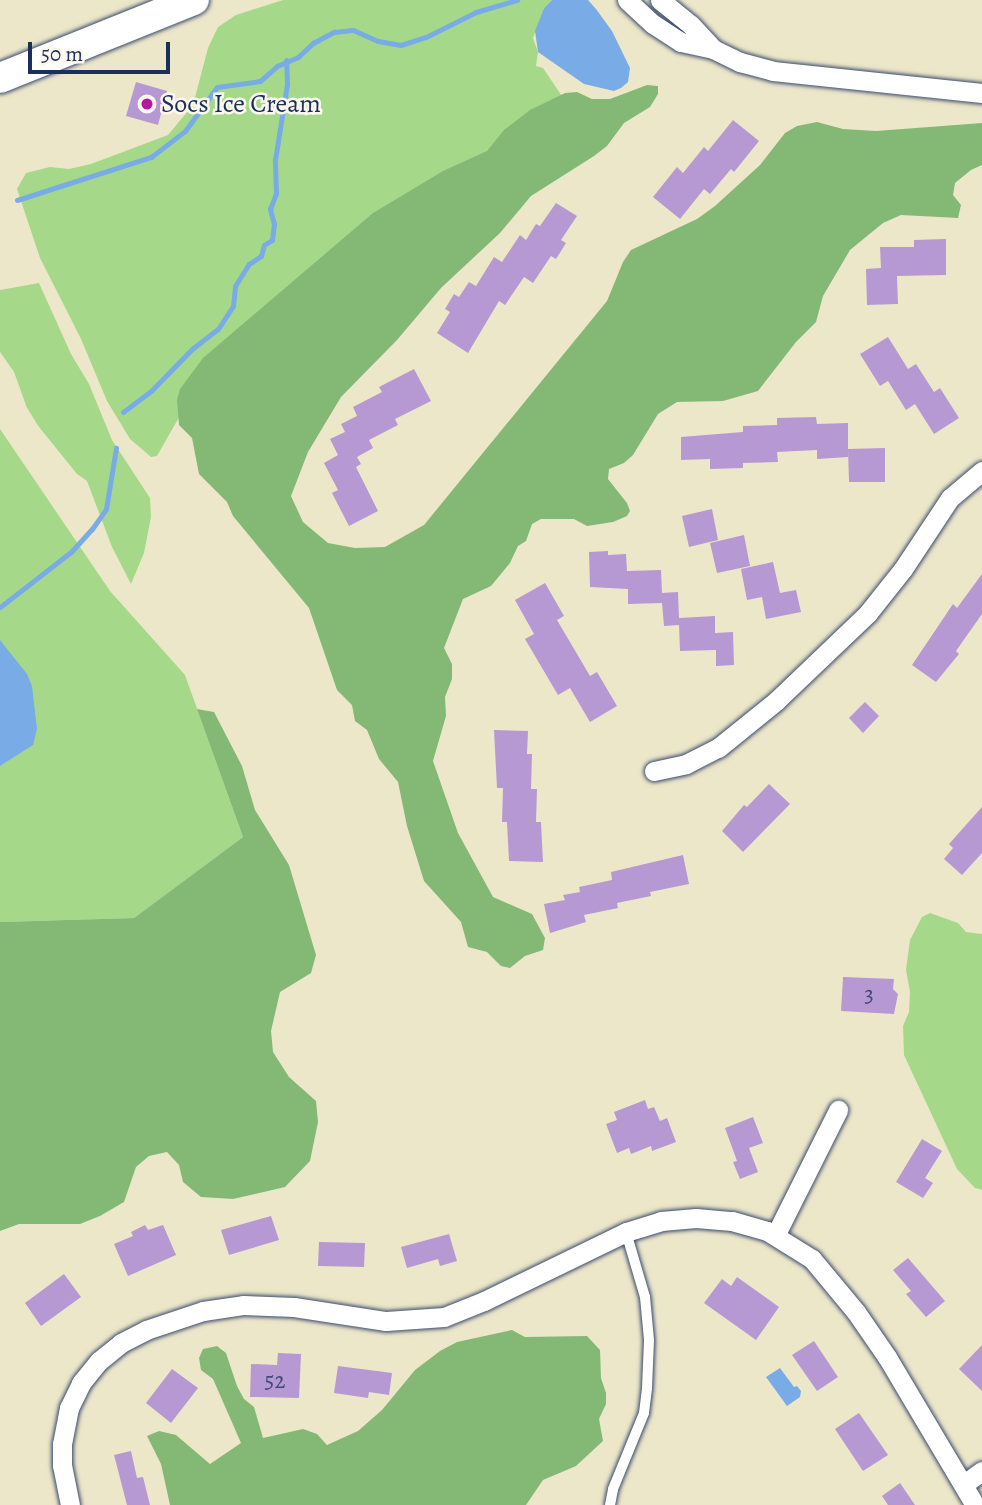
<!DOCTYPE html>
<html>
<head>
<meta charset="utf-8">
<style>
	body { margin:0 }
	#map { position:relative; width:982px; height:1505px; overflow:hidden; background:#ede7ca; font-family:Alegreya,serif }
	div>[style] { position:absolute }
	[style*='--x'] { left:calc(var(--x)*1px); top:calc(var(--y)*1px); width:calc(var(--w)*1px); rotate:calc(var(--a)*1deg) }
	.green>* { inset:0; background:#a5d989 }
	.forest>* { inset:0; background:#84b975 }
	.water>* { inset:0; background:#79ace6 }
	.stream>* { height:5px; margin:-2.5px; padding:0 2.5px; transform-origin:2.5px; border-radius:2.5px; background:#79ace6 }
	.building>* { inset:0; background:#b698d3 }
	.roads { filter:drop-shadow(0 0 2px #3a4b6e) drop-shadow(0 0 2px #3a4b6e) }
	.service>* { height:10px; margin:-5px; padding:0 5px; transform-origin:5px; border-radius:5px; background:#fff }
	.minor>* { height:19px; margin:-9.5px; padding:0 9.5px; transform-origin:9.5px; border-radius:9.5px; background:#fff }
	.primary>* { height:30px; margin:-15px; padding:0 15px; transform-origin:15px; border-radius:15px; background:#fff }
	.dots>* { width:19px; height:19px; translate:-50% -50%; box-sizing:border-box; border:4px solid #fbf7ec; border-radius:50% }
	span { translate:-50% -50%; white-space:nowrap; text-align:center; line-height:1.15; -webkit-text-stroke:5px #fbf7ec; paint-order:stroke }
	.number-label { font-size:23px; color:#42497b }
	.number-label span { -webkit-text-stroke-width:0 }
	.poi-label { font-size:26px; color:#1b2f5e }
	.left { translate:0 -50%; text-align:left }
	.scale { position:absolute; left:28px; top:42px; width:142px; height:32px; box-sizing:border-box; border:4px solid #1b2f5e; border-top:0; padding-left:9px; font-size:21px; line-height:24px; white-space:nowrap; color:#1b2f5e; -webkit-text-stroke:5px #fbf7ec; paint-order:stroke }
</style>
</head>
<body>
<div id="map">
	<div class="green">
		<div style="clip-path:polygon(283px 0,552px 0,544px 8px,533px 38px,538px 52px,536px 66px,543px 68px,566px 102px,182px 412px,157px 456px,151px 457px,130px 439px,107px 401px,81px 339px,40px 258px,17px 189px,26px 173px,50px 167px,69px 169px,91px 164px,168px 135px,193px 105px,208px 48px,218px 27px,236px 15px)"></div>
		<div style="clip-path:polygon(39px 283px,71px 354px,89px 384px,112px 440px,150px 498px,151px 517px,144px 553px,131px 584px,112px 547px,87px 481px,77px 474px,39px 427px,27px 408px,14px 372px,0 352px,0 290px)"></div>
		<div style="clip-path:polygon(0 429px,110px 591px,185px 675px,243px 837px,134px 918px,0 922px)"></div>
		<div style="clip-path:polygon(930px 913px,958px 923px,966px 932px,982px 934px,982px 1190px,975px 1188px,957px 1169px,904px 1055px,903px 1026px,909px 1012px,910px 992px,906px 970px,910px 940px,922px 917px)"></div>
	</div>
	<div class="forest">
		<div style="clip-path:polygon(647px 85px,658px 86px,658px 94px,650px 107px,624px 123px,607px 146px,594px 156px,531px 196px,500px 233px,441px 288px,397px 340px,341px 397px,308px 452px,291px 496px,303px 522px,328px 543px,355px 548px,385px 547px,424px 525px,607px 301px,623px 262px,631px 250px,697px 219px,715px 206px,760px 165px,785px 133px,797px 126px,817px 122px,843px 129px,876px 131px,982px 123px,982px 165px,971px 170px,955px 183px,953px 195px,961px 205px,958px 218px,901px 215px,883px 223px,850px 250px,823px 296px,816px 322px,796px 342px,758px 391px,723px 401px,677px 402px,658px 414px,633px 455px,624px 463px,609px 469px,608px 479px,627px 503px,630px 511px,627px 516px,613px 522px,587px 526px,574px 519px,541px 519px,532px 524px,526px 541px,518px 546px,510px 563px,491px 586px,463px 599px,444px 648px,452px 664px,452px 679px,445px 697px,446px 716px,433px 761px,458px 833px,493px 897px,532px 914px,545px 938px,543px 950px,525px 956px,510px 968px,501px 966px,487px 952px,468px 947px,461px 922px,424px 881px,407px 826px,398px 782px,379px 759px,367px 730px,355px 721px,352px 705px,337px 690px,309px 608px,233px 516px,227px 502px,199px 474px,192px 438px,179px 425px,177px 400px,180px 389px,203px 358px,373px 213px,443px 171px,487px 151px,504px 130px,530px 110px,565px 93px,577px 92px,592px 99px,610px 99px)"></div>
		<div style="clip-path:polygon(197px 709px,214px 712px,242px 766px,255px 810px,289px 865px,316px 955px,311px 973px,280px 992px,271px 1031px,273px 1052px,289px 1077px,316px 1101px,318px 1122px,310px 1161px,285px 1187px,233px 1199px,201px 1197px,183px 1182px,179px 1165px,167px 1152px,149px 1156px,136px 1167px,124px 1202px,100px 1216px,80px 1224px,19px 1224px,0 1231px,0 922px,134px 918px,243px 837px)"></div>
		<div style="clip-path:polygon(512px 1330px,525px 1337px,587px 1336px,600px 1350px,601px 1378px,606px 1393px,606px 1404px,599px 1419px,603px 1441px,576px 1466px,543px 1480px,526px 1505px,170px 1505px,161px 1464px,147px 1436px,159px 1431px,176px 1435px,210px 1464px,241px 1443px,213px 1379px,201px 1370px,199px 1358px,203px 1349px,217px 1346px,226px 1353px,237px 1386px,244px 1399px,254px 1407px,263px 1438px,303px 1429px,317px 1434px,327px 1445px,358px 1431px,382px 1410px,415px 1370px,440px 1351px,457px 1342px)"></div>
	</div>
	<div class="water">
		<div style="clip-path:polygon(552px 0,588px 0,596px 9px,612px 31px,630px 68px,628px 82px,621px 88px,614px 91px,584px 84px,538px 52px,535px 31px,544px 8px)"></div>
		<div style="clip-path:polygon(0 640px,27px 674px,32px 686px,37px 729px,33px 745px,0 766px)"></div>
		<div style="clip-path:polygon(780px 1368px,794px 1387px,797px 1386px,801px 1391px,800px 1397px,787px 1406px,766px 1377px)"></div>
	</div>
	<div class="stream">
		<div style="--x:17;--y:200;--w:141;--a:-17.8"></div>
		<div style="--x:151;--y:157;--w:43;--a:-37.4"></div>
		<div style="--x:185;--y:131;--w:54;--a:-54"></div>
		<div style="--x:217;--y:87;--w:43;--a:-7.9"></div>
		<div style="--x:260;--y:81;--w:23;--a:-41"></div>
		<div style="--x:277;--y:66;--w:23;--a:-23"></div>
		<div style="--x:298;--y:57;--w:21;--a:-43"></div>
		<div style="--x:313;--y:43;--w:24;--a:-28"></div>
		<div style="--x:334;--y:32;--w:19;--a:-6"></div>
		<div style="--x:353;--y:30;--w:27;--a:24"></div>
		<div style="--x:378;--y:41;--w:23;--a:10"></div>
		<div style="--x:401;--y:45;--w:26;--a:-18"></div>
		<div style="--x:426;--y:37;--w:56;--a:-26.6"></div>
		<div style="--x:476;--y:12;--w:43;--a:-16.3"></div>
		<div style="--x:123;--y:412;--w:35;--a:-37"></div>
		<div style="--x:151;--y:391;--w:59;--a:-45.7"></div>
		<div style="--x:192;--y:349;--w:33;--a:-38"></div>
		<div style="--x:218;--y:329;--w:27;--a:-57"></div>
		<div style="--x:233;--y:306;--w:20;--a:-84"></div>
		<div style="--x:235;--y:286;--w:26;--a:-58"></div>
		<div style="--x:249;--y:264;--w:14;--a:-34"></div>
		<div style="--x:261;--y:256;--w:11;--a:-75"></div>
		<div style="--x:264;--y:245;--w:9;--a:-32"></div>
		<div style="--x:272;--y:240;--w:16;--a:-83"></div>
		<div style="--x:274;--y:224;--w:16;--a:-105"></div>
		<div style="--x:270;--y:209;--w:17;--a:-69"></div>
		<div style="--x:276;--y:193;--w:33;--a:-92"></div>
		<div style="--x:275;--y:160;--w:77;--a:-81"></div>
		<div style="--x:287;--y:84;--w:24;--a:-92"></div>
		<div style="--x:0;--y:607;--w:90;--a:-37.8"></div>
		<div style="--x:71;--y:552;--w:31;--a:-48"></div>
		<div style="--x:92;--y:529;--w:24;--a:-55"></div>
		<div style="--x:106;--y:509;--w:62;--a:-80.7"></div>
	</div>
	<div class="building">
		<div style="clip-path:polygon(136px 82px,167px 91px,158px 125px,126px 116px)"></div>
		<div style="clip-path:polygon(733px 120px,759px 141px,734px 172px,731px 169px,710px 194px,704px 189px,680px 219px,653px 197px,677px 167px,683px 173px,704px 147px,708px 151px)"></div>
		<div style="clip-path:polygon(556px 203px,577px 216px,561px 240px,566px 243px,556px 259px,551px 256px,533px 283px,524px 277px,505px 305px,499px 301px,468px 353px,437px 333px,450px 312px,445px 309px,454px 294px,459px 297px,469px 282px,476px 286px,494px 257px,502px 262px,520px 235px,526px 240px,536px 224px,540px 226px)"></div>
		<div style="clip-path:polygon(946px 239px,946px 275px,897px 276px,898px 304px,867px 305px,866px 269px,881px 268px,880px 247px,914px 247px,914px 240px)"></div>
		<div style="clip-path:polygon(888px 337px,908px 369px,916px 364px,934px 392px,940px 388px,959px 418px,934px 434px,915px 404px,906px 410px,888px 381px,880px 386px,860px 354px)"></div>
		<div style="clip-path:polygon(414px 369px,431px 401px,395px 419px,398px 425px,369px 440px,373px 448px,357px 457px,361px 464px,356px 467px,378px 511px,349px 526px,332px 493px,338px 490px,324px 463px,338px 455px,330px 439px,345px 432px,341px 424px,357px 416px,353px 407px,382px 392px,379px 387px)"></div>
		<div style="clip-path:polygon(816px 417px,817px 424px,848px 423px,848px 457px,817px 459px,817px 450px,777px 452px,778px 462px,743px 463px,743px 468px,710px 469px,710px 459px,681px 460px,681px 437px,743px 432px,743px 426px,777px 425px,777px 418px)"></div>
		<div style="clip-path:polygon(885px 448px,885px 482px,849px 482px,848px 449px)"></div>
		<div style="clip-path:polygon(712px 509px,718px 540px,689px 547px,682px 516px)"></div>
		<div style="clip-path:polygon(744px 535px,750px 566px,717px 573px,710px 543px)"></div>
		<div style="clip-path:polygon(608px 551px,608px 555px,626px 554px,627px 571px,661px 570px,662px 593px,678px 592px,679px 618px,715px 616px,715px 633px,733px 632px,734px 665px,716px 666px,716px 650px,680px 651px,679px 625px,664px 626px,662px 603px,628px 604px,628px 589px,590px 587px,589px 552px)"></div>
		<div style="clip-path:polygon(773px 562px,780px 593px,796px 590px,801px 612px,766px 619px,762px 597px,747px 600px,741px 569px)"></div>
		<div style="clip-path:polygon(982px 574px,982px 614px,956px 651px,959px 654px,936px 682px,912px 665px,953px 604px,957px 608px)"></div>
		<div style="clip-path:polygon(545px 583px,564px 616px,557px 620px,590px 676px,597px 672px,617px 706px,590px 722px,570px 688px,558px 695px,525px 639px,534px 634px,515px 600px)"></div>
		<div style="clip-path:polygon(865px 702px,879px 716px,863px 733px,849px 718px)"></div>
		<div style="clip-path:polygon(494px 730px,528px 731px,527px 754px,532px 754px,531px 789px,537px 789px,536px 822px,541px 822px,543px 862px,509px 861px,507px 822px,502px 822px,503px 788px,497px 788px)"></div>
		<div style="clip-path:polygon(769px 784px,790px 804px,743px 852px,722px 831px,744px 805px,747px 807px)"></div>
		<div style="clip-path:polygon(982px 807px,982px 853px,962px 875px,944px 859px,953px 848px,949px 844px)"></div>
		<div style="clip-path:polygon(683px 855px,689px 884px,650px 892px,651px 896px,617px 903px,618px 908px,584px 915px,586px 922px,550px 933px,544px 904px,565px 900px,563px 895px,580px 892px,579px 887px,612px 880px,611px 872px)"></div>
		<div style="clip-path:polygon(843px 977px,894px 979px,893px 989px,898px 994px,894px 1014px,841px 1011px)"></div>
		<div style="clip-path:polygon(645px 1100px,648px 1109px,654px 1107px,660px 1121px,667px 1118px,676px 1142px,652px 1151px,651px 1146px,631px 1154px,629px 1148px,617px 1153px,606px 1124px,617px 1120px,614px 1112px)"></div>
		<div style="clip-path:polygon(753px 1117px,763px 1143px,749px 1148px,758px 1172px,740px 1179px,733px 1162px,737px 1161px,725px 1128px)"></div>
		<div style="clip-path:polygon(922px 1139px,942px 1151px,925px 1178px,933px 1183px,923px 1198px,896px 1182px)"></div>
		<div style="clip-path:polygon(271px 1216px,279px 1240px,229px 1255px,221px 1230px)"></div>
		<div style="clip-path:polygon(145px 1225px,148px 1230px,163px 1225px,176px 1255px,128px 1276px,114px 1244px,133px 1236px,131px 1232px)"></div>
		<div style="clip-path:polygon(449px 1234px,457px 1261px,440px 1266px,438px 1259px,407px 1268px,401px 1247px)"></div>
		<div style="clip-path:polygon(319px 1242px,365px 1243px,364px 1267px,318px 1266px)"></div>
		<div style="clip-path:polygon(908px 1258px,945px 1301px,926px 1317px,906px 1294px,911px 1291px,893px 1270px)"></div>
		<div style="clip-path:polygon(64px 1274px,81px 1297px,41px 1326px,25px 1303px)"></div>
		<div style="clip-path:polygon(737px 1277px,779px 1307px,756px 1340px,704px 1303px,722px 1279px,731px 1286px)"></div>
		<div style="clip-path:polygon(814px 1341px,838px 1377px,817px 1391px,792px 1355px)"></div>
		<div style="clip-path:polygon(982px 1345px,982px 1391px,959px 1369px)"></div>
		<div style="clip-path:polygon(278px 1353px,301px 1354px,299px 1398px,250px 1397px,251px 1364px,277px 1365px)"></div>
		<div style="clip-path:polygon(338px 1366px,392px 1373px,389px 1395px,369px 1392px,368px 1398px,334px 1393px)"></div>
		<div style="clip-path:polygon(172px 1369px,198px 1388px,171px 1423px,146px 1403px)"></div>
		<div style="clip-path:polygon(859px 1413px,888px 1455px,863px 1471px,835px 1429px)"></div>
		<div style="clip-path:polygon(131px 1451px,137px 1478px,143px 1477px,150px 1505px,127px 1505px,114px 1455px)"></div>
		<div style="clip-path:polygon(900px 1483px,915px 1505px,888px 1505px,882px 1496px)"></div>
	</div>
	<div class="roads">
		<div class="service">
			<div style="--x:610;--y:1505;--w:16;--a:-79"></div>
			<div style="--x:613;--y:1489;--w:82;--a:-67.8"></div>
			<div style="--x:644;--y:1413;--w:25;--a:-83"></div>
			<div style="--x:647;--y:1388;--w:48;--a:-87.6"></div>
			<div style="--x:649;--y:1340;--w:43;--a:-95.3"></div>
			<div style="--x:645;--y:1297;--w:68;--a:-106.3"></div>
		</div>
		<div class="minor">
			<div style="--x:627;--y:0;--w:35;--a:43"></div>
			<div style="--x:653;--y:24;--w:33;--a:33"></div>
			<div style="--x:681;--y:42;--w:33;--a:12"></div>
			<div style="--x:713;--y:49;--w:30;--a:26"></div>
			<div style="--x:740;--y:62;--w:34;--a:15"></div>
			<div style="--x:773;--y:71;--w:210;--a:6"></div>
			<div style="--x:660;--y:0;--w:40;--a:39"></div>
			<div style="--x:691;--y:25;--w:33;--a:47"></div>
			<div style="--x:654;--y:771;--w:33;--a:-12"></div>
			<div style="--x:686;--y:764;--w:36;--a:-27"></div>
			<div style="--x:718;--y:748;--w:75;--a:-39"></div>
			<div style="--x:776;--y:701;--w:127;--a:-43.7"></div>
			<div style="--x:868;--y:613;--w:56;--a:-51.5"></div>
			<div style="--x:903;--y:569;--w:85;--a:-56.5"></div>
			<div style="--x:950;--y:498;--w:42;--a:-40.2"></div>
			<div style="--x:776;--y:1234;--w:139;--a:-63.4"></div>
			<div style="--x:964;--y:1484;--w:22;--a:-36"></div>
			<div style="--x:70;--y:1505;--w:41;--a:-101.3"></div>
			<div style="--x:62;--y:1465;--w:21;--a:-90"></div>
			<div style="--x:62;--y:1444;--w:37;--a:-79"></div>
			<div style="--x:69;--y:1408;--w:28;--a:-64"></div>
			<div style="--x:81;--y:1383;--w:28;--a:-51"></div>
			<div style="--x:99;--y:1361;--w:28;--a:-39"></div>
			<div style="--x:121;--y:1343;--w:28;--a:-27"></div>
			<div style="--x:146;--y:1330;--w:60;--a:-18.4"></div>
			<div style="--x:203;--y:1311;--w:40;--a:-8.5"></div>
			<div style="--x:243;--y:1305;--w:51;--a:2.2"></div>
			<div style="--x:294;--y:1307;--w:93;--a:8.7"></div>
			<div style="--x:386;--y:1321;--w:58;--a:-3.9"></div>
			<div style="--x:444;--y:1317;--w:43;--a:-21.8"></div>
			<div style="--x:484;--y:1301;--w:158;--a:-25.9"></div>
			<div style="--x:626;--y:1232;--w:37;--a:-17"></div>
			<div style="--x:661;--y:1221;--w:35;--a:-5"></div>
			<div style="--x:696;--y:1218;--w:36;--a:5"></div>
			<div style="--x:732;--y:1221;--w:36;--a:16"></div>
			<div style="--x:767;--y:1231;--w:53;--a:31.9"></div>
			<div style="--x:812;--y:1259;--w:69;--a:50.3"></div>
			<div style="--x:856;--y:1312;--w:55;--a:55.4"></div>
			<div style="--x:887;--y:1357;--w:172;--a:59.3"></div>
		</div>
		<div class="primary">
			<div style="--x:0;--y:78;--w:209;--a:-21.9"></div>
		</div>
	</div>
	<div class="dots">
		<div style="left:147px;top:104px;background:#b5179e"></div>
	</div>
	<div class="number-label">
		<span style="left:869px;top:995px">3</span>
		<span style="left:275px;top:1381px">52</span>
	</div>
	<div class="poi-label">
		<span class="left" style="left:161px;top:104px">Socs Ice Cream</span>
	</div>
	<div class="scale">50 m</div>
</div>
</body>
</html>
